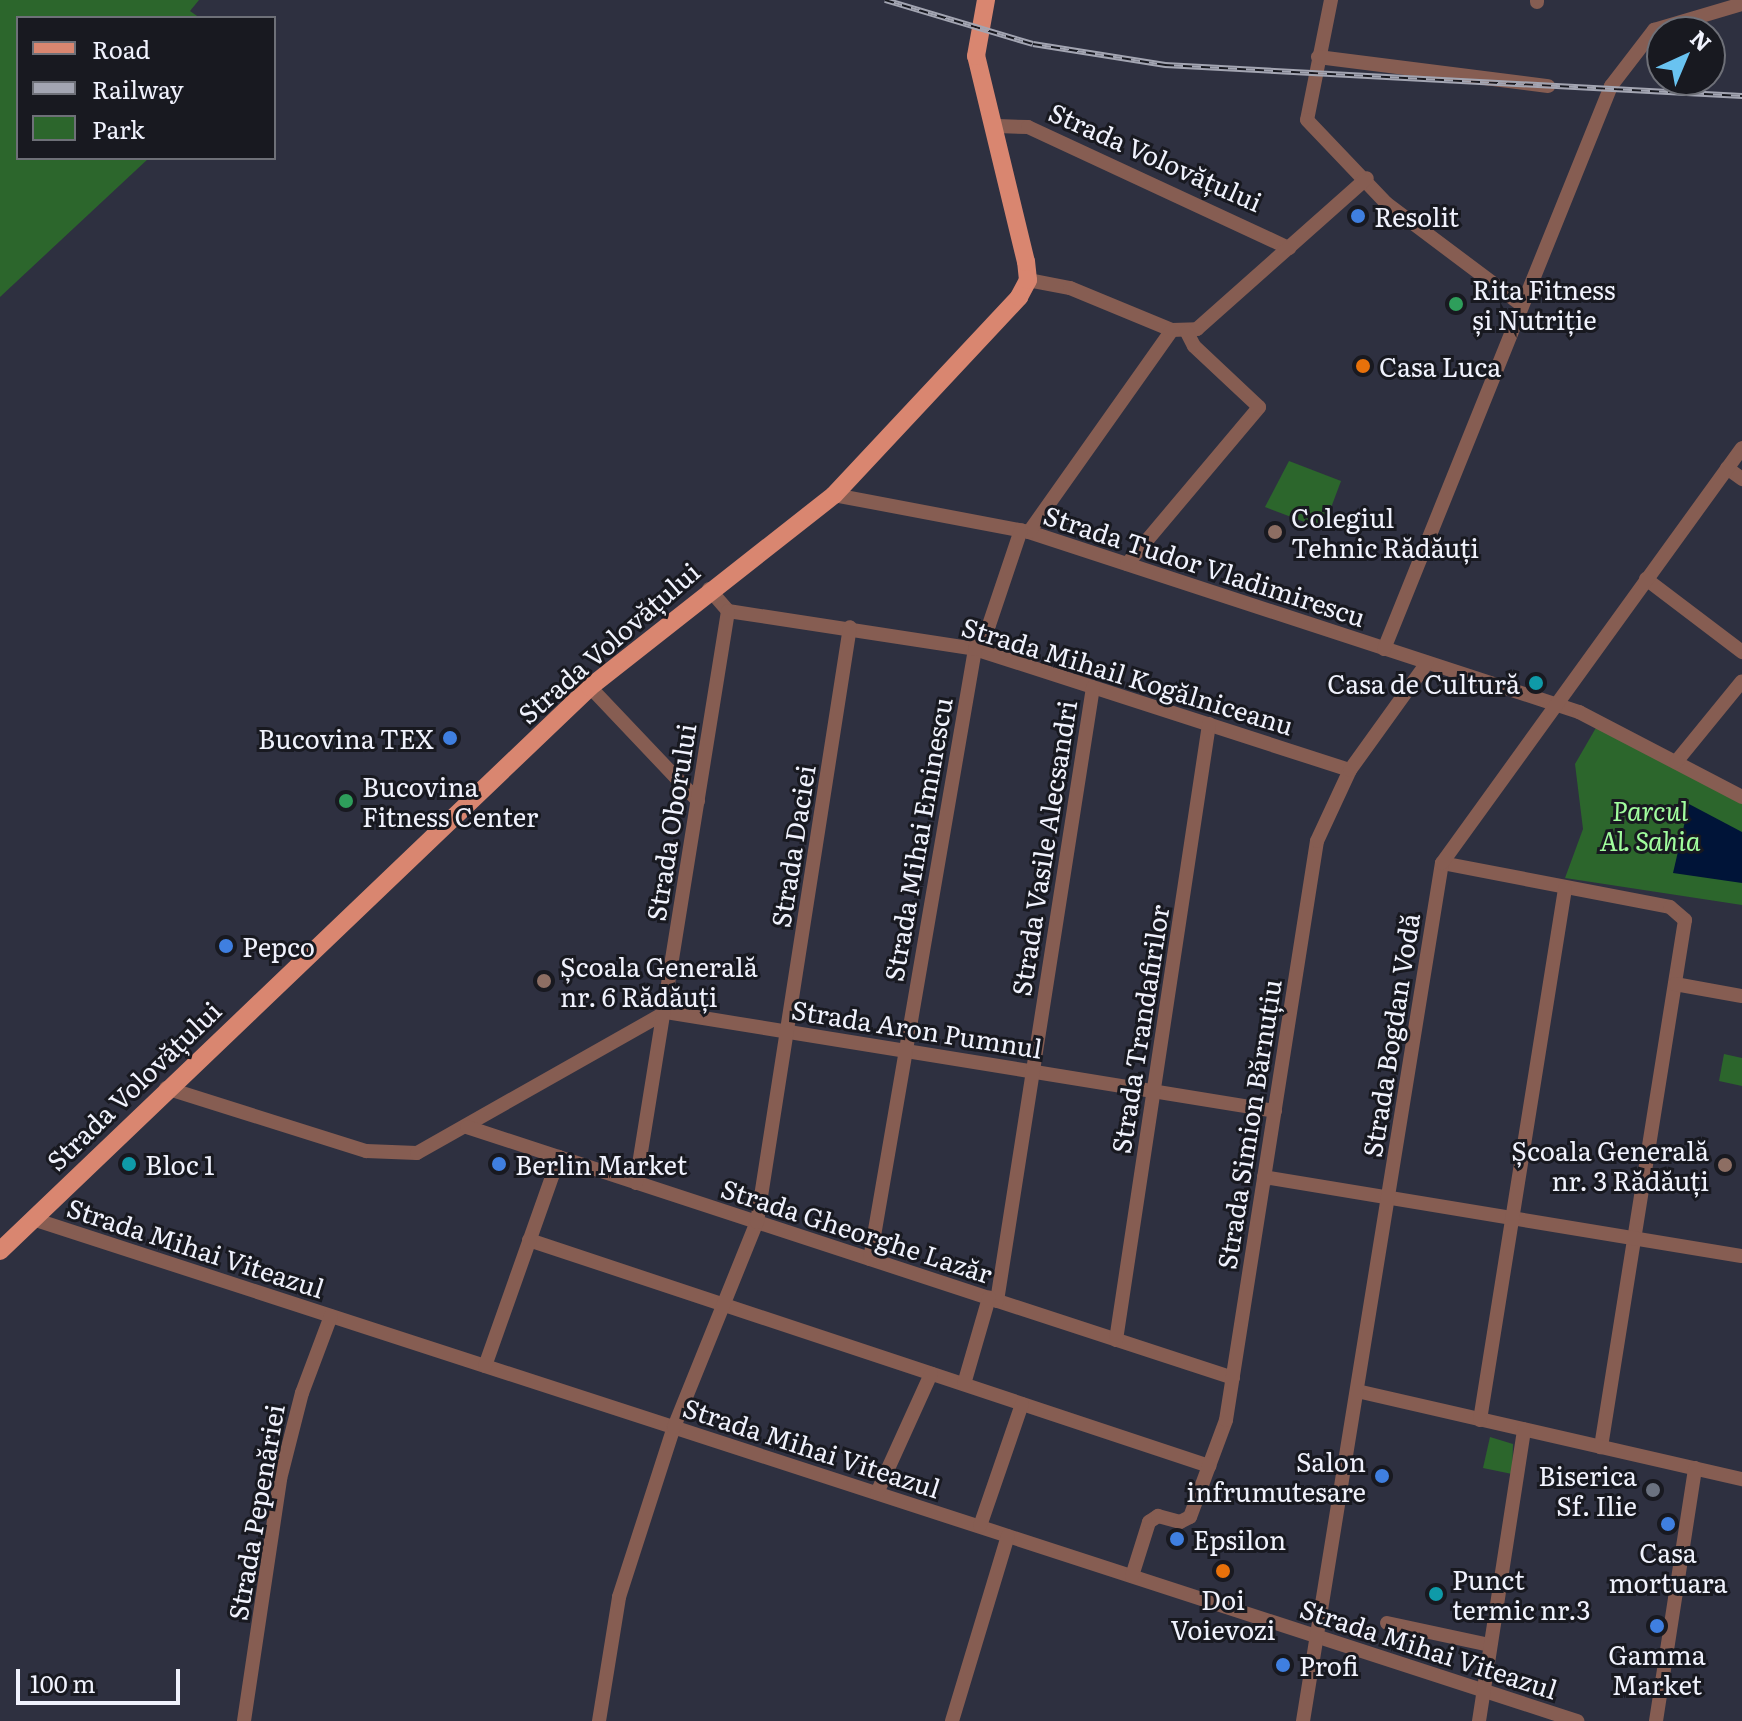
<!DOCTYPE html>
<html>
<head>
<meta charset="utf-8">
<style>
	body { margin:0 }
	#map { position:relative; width:1742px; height:1721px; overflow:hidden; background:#2e3040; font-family:Literata,serif }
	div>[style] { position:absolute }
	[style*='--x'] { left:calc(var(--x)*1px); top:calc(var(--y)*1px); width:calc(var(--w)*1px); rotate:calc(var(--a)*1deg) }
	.green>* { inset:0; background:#2c662c }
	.water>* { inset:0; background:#001438 }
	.minor>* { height:14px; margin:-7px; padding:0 7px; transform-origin:7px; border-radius:7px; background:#865d52 }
	.major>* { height:18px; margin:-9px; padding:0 9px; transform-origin:9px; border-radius:9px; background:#d98670 }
	.rail>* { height:6px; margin-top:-3px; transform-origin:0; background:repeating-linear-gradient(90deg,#181920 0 9px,#a3a5b2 0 18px); box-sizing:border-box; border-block:2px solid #a3a5b2 }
	.dots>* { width:22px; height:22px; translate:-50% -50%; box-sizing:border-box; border:4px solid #181920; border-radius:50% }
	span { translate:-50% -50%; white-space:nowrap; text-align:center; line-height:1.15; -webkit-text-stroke:6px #181920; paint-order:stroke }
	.street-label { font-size:26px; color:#f0f2fd }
	.poi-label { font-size:26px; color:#f0f2fd }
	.left { translate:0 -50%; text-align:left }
	.right { translate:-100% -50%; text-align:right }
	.park-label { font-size:26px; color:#a1fe9e; font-style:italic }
	.legend { position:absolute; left:16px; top:16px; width:260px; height:144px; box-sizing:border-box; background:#181920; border:2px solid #6e7078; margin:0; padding:10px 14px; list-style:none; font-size:24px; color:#f0f2fd }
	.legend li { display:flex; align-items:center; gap:16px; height:40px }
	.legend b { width:40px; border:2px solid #6e7078 }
	.north { position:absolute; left:1646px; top:16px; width:80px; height:80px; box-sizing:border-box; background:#181920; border:2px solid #6e7078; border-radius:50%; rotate:44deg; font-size:22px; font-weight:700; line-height:32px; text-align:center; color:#f0f2fd }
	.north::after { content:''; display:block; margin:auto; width:28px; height:36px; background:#69c3f1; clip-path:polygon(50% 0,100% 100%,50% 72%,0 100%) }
	.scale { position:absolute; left:16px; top:1669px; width:164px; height:36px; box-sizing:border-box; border:4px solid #f0f2fd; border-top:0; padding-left:10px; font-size:24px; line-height:28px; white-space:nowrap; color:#f0f2fd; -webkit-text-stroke:6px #181920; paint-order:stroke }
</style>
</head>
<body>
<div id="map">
	<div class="green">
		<div style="clip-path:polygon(0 0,199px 0,190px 11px,200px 18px,18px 18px,18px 158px,149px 158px,0 297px)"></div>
		<div style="clip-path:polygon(1289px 461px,1341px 481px,1323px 529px,1265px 507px)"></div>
		<div style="clip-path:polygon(1597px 726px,1742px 804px,1742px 905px,1565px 878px,1583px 829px,1575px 764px)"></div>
		<div style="clip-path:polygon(1724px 1054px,1742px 1058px,1742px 1086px,1719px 1081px)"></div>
		<div style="clip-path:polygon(1490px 1437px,1513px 1444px,1512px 1474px,1483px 1468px)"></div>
	</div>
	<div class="water">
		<div style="clip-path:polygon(1689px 804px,1742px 832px,1742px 883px,1673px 873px)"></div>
	</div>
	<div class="minor">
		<div style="--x:1331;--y:0;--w:122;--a:101.3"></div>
		<div style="--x:1307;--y:120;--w:115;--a:46.4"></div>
		<div style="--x:1386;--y:203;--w:170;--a:36.9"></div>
		<div style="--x:1537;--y:0;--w:2;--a:90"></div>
		<div style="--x:1318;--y:57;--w:232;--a:7.2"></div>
		<div style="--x:997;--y:126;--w:31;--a:2"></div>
		<div style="--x:1028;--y:127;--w:288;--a:24.9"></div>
		<div style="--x:1028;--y:280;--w:43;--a:10.8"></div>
		<div style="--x:1070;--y:288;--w:110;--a:22.4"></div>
		<div style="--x:1172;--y:330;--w:25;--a:-2"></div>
		<div style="--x:1197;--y:329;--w:227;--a:-41.6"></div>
		<div style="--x:1727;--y:468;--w:19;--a:36"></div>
		<div style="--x:834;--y:495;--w:198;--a:10.7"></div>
		<div style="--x:1029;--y:532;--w:579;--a:18.12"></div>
		<div style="--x:1579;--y:712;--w:184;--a:27.5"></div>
		<div style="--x:1029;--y:532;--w:247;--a:-54.7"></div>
		<div style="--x:1127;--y:564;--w:205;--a:-49.9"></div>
		<div style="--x:1259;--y:407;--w:89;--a:-136.8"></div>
		<div style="--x:1194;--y:346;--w:16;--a:-117"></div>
		<div style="--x:1646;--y:579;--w:121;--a:37.2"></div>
		<div style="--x:709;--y:589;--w:29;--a:49"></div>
		<div style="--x:728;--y:611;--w:250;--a:8.7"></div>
		<div style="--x:975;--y:649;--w:394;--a:17.9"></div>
		<div style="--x:1384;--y:649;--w:607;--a:-68.04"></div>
		<div style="--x:1611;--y:86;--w:71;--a:-52.5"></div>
		<div style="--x:1654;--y:30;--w:92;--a:-16.5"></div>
		<div style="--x:590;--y:687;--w:157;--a:46.5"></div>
		<div style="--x:1676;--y:762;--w:104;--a:-50.8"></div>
		<div style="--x:1442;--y:863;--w:232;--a:10.9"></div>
		<div style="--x:1670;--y:907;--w:20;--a:41"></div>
		<div style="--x:1685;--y:920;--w:534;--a:99.06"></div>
		<div style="--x:1675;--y:984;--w:68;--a:10.2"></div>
		<div style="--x:166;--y:1088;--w:210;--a:17.5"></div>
		<div style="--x:366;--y:1151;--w:51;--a:2.2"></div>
		<div style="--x:417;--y:1153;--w:286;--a:-29.5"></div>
		<div style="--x:666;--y:1012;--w:617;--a:9.23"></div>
		<div style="--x:467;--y:1127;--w:806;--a:18.14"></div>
		<div style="--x:1264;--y:1177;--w:484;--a:9.4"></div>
		<div style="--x:636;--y:1183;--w:579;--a:-80.86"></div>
		<div style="--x:33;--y:1219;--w:1624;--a:18.01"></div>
		<div style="--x:529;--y:1240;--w:717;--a:18.38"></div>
		<div style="--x:870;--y:1259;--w:619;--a:-80.23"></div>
		<div style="--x:975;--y:649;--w:28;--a:-60"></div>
		<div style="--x:989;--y:625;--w:100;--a:-71.4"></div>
		<div style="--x:997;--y:1301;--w:621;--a:-81.11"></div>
		<div style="--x:1116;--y:1340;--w:623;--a:-81.41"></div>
		<div style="--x:485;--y:1366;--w:222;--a:-70.5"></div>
		<div style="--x:964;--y:1384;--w:90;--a:-73.8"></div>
		<div style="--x:1357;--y:1391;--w:395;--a:12.9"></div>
		<div style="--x:1480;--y:1420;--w:538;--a:-80.91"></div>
		<div style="--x:877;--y:1493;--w:131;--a:-65.6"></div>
		<div style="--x:980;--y:1526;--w:129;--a:-71"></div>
		<div style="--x:1132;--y:1576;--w:57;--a:-72.5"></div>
		<div style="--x:1149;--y:1522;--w:11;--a:-34"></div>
		<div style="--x:1158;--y:1516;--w:23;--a:15"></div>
		<div style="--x:1180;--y:1522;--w:11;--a:-27"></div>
		<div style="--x:1190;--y:1517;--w:103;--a:-69.6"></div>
		<div style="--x:1226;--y:1420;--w:586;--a:-81.07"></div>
		<div style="--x:1317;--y:841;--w:78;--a:-65.1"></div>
		<div style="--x:1350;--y:770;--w:132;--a:-54.3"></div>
		<div style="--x:1387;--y:1623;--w:105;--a:12.1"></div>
		<div style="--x:244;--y:1721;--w:245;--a:-81.5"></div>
		<div style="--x:280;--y:1479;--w:89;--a:-75.7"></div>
		<div style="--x:302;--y:1393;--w:82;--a:-69.4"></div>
		<div style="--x:599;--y:1721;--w:126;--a:-80.8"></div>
		<div style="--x:619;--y:1597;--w:179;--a:-72.1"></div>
		<div style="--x:674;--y:1427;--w:221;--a:-68"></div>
		<div style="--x:757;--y:1222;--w:602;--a:-81.12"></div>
		<div style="--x:952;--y:1721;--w:193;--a:-73.2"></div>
		<div style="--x:1303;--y:1721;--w:869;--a:-80.8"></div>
		<div style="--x:1442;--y:863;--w:512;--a:-54.14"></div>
		<div style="--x:1479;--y:1721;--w:295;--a:-81.2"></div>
		<div style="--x:1656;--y:1721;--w:256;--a:-81.2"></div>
	</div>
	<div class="major">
		<div style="--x:0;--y:1251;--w:816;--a:-43.71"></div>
		<div style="--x:590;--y:687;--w:310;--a:-38.2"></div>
		<div style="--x:834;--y:495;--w:271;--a:-46.9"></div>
		<div style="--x:1019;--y:297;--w:19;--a:-62"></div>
		<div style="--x:1028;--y:280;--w:18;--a:-96"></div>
		<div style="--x:1026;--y:262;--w:212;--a:-103.6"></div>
		<div style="--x:976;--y:56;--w:57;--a:-79.9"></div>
	</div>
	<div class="rail">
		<div style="--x:885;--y:0;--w:154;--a:16.6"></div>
		<div style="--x:1033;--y:44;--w:134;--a:9"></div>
		<div style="--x:1165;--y:65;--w:578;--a:3.08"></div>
	</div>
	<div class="dots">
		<div style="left:1358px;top:216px;background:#3f7fe0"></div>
		<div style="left:1456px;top:304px;background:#2e9e5b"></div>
		<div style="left:1363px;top:366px;background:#e8710a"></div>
		<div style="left:1275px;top:532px;background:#8d6e63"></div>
		<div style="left:1536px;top:683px;background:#0f9aa8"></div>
		<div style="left:450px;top:738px;background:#3f7fe0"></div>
		<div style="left:346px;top:801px;background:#2e9e5b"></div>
		<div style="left:226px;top:946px;background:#3f7fe0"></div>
		<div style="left:544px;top:981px;background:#8d6e63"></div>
		<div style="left:129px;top:1164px;background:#0f9aa8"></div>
		<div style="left:499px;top:1164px;background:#3f7fe0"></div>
		<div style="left:1725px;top:1165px;background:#8d6e63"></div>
		<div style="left:1382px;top:1476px;background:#3f7fe0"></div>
		<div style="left:1653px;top:1490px;background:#6b7280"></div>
		<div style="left:1668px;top:1524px;background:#3f7fe0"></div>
		<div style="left:1177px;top:1539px;background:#3f7fe0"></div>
		<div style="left:1223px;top:1571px;background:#e8710a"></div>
		<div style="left:1436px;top:1594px;background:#0f9aa8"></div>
		<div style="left:1657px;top:1626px;background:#3f7fe0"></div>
		<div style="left:1283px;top:1665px;background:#3f7fe0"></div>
	</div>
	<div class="street-label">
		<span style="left:1156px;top:156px;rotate:24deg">Strada Volovățului</span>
		<span style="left:1205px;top:565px;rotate:18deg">Strada Tudor Vladimirescu</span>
		<span style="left:608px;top:642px;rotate:-41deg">Strada Volovățului</span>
		<span style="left:1128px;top:675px;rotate:17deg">Strada Mihail Kogălniceanu</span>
		<span style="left:670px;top:822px;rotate:-81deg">Strada Oborului</span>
		<span style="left:917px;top:839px;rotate:-80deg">Strada Mihai Eminescu</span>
		<span style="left:792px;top:846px;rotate:-81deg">Strada Daciei</span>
		<span style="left:1043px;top:848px;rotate:-81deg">Strada Vasile Alecsandri</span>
		<span style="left:917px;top:1028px;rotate:9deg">Strada Aron Pumnul</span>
		<span style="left:1139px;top:1029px;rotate:-81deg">Strada Trandafirilor</span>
		<span style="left:1390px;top:1035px;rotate:-81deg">Strada Bogdan Vodă</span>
		<span style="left:133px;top:1085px;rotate:-44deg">Strada Volovățului</span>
		<span style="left:1248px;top:1124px;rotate:-81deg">Strada Simion Bărnuțiu</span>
		<span style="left:857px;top:1230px;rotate:18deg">Strada Gheorghe Lazăr</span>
		<span style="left:196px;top:1247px;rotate:18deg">Strada Mihai Viteazul</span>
		<span style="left:812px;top:1447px;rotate:18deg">Strada Mihai Viteazul</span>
		<span style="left:255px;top:1512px;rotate:-80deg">Strada Pepenăriei</span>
		<span style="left:1429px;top:1648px;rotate:18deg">Strada Mihai Viteazul</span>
	</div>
	<div class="poi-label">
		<span class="left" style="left:1374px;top:216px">Resolit</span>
		<span class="left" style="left:1472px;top:304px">Rita Fitness<br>și Nutriție</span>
		<span class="left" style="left:1379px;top:366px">Casa Luca</span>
		<span class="left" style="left:1291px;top:532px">Colegiul<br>Tehnic Rădăuți</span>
		<span class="right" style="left:1520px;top:683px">Casa de Cultură</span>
		<span class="right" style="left:434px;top:738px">Bucovina TEX</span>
		<span class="left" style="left:362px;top:801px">Bucovina<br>Fitness Center</span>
		<span class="left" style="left:242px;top:946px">Pepco</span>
		<span class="left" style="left:560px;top:981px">Școala Generală<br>nr. 6 Rădăuți</span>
		<span class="right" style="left:1709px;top:1165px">Școala Generală<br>nr. 3 Rădăuți</span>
		<span class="left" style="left:145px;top:1164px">Bloc 1</span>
		<span class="left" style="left:515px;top:1164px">Berlin Market</span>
		<span class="right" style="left:1366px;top:1476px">Salon<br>infrumutesare</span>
		<span class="right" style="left:1637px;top:1490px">Biserica<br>Sf. Ilie</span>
		<span class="left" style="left:1193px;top:1539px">Epsilon</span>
		<span style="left:1668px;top:1567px">Casa<br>mortuara</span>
		<span class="left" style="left:1452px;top:1594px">Punct<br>termic nr.3</span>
		<span style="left:1223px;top:1614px">Doi<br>Voievozi</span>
		<span style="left:1657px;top:1669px">Gamma<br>Market</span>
		<span class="left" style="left:1299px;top:1665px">Profi</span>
	</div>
	<div class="park-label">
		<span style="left:1650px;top:825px">Parcul<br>Al. Sahia</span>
	</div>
	<ul class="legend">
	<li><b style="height:10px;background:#d98670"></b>Road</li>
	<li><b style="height:10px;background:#a3a5b2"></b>Railway</li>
	<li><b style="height:22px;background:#2c662c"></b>Park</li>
	</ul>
	<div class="north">N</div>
	<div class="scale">100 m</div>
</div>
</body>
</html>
